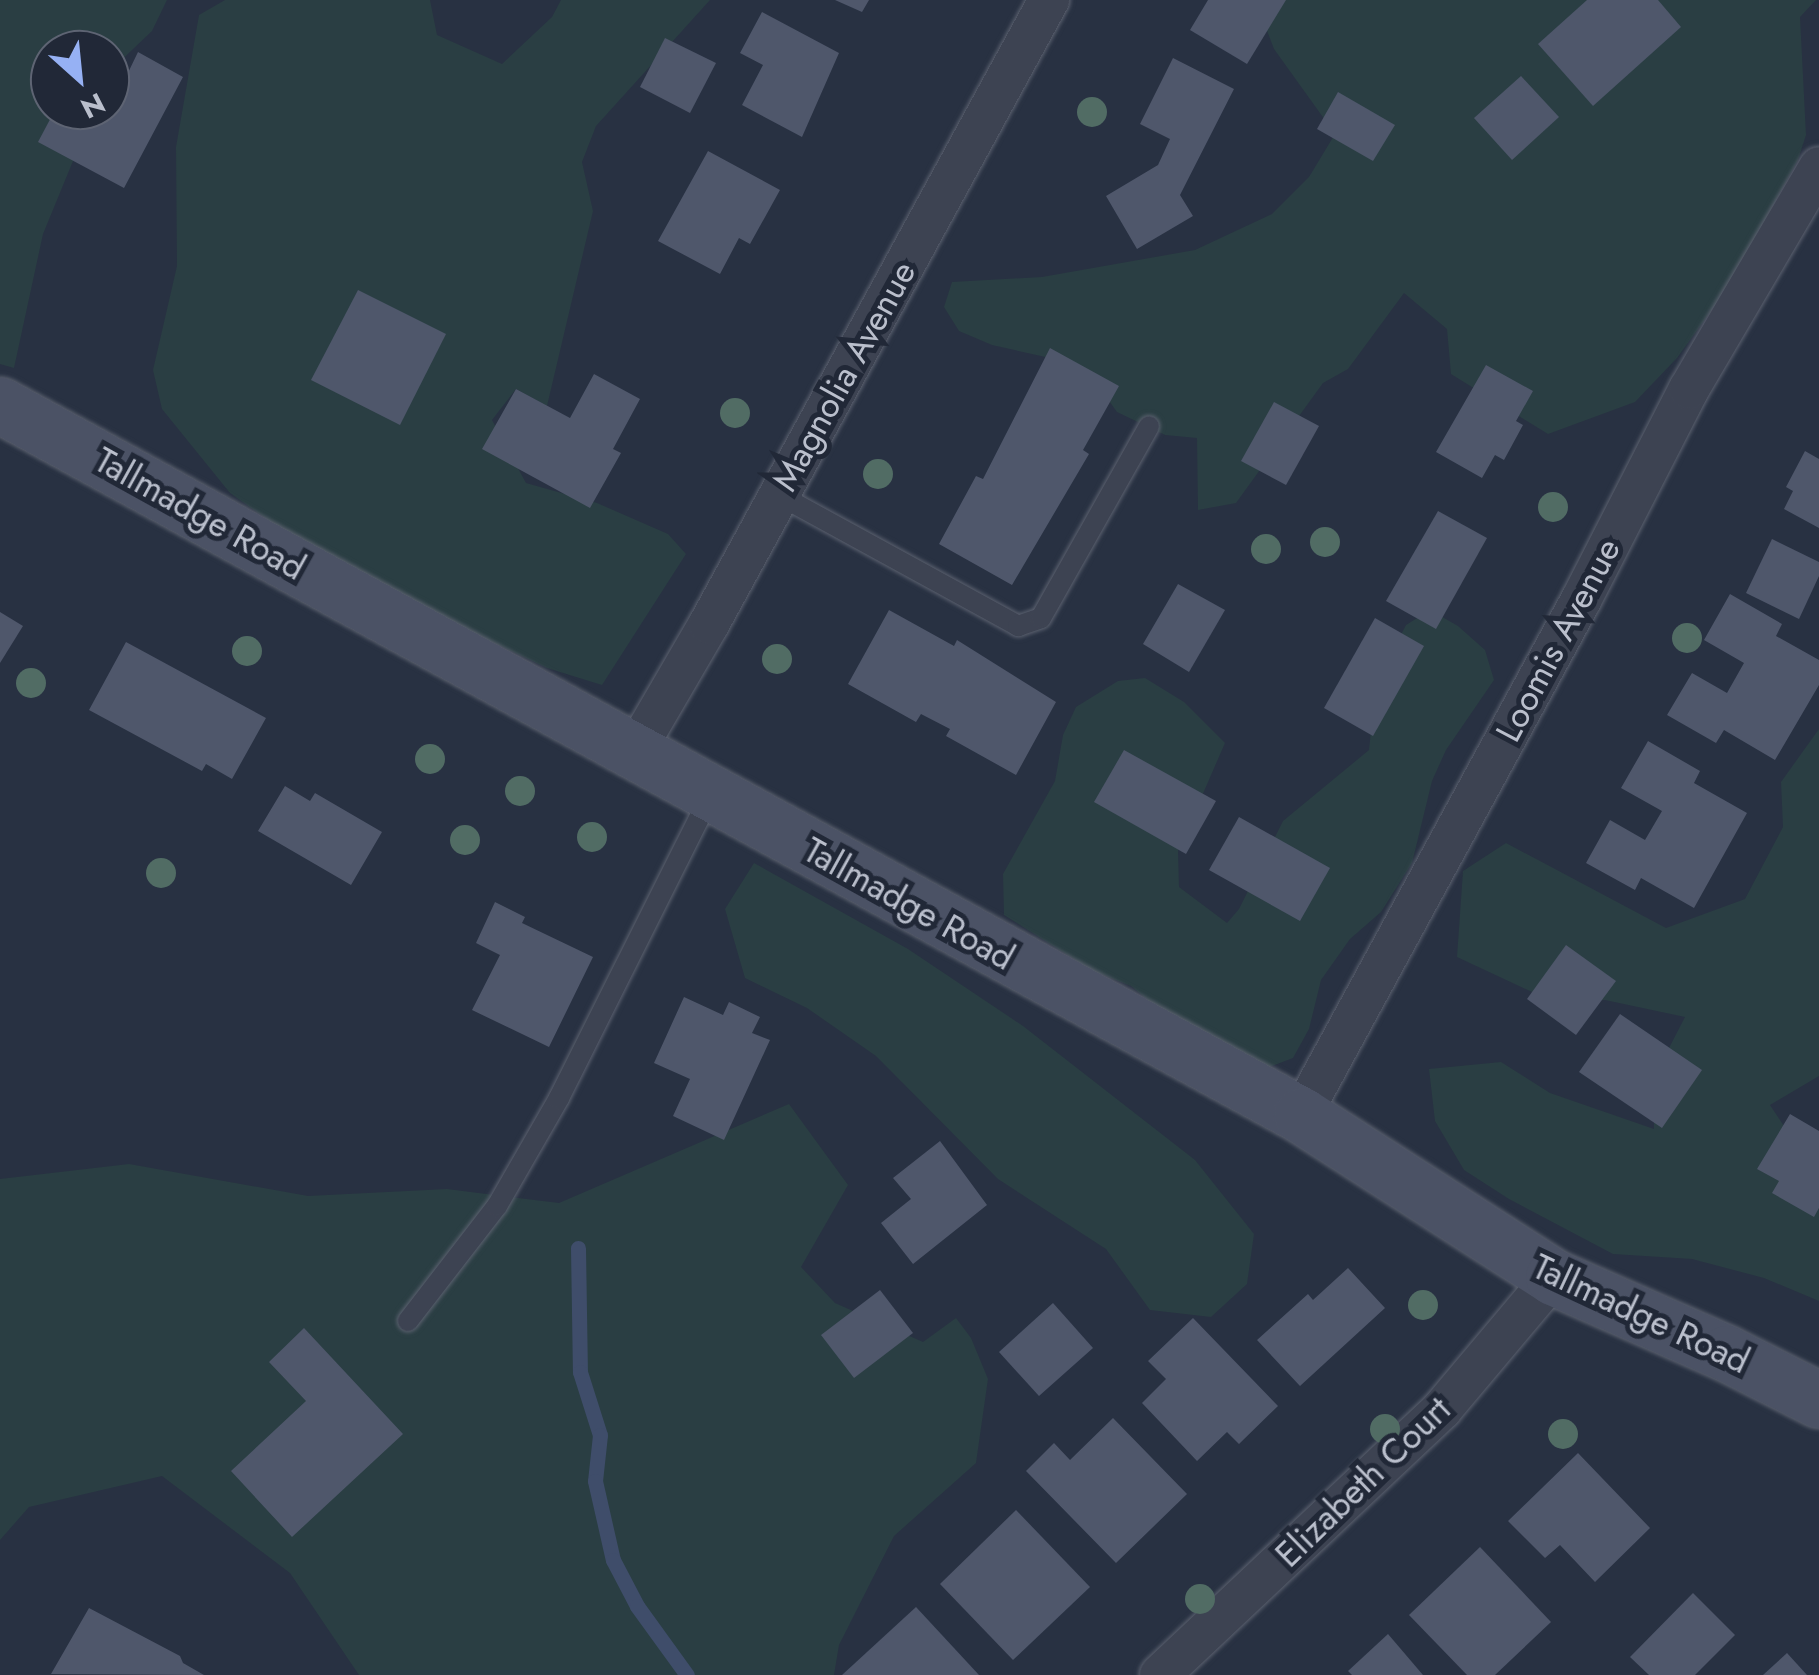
<!DOCTYPE html>
<html>
<head>
<meta charset="utf-8">
<style>
	body { margin:0 }
	#map { position:relative; width:1819px; height:1675px; overflow:hidden; background:#283142; font-family:Jost,sans-serif }
	div>[style] { position:absolute }
	[style*='--x'] { left:calc(var(--x)*1px); top:calc(var(--y)*1px); width:calc(var(--w)*1px); rotate:calc(var(--a)*1deg) }
	.green>* { inset:0; background:#2a3e43 }
	.stream>* { height:15px; margin:-7.5px; padding:0 7.5px; transform-origin:7.5px; border-radius:7.5px; background:#3f4d6a }
	.building>* { inset:0; background:#4f576b }
	.roads { filter:drop-shadow(0 0 2px #5b616f) drop-shadow(0 0 2px #5b616f) }
	.lane>* { height:20px; margin:-10px; padding:0 10px; transform-origin:10px; border-radius:10px; background:#3d4352 }
	.street>* { height:40px; margin:-20px; padding:0 20px; transform-origin:20px; border-radius:20px; background:#3d4352 }
	.secondary>* { height:55px; margin:-27.5px; padding:0 27.5px; transform-origin:27.5px; border-radius:27.5px; background:#4b5265 }
	.trees>* { width:30px; height:30px; margin:-15px; border-radius:50%; background:#516c64 }
	span { translate:-50% -50%; white-space:nowrap; text-align:center; line-height:1.15; -webkit-text-stroke:10px #212837; paint-order:stroke }
	.street-label { font-size:35px; color:#babfcc }
	.north { position:absolute; left:30px; top:30px; width:100px; height:100px; box-sizing:border-box; background:#212837; border:2px solid #5e6473; border-radius:50%; rotate:153deg; font-size:28px; font-weight:700; line-height:40px; text-align:center; color:#babfcc }
	.north::after { content:''; display:block; margin:auto; width:35px; height:45px; background:#96b1f4; clip-path:polygon(50% 0,100% 100%,50% 72%,0 100%) }
</style>
</head>
<body>
<div id="map">
	<div class="green">
		<div style="clip-path:polygon(0 0,167px 0,152px 31px,110px 71px,110px 50px,50px 50px,50px 110px,94px 110px,43px 234px,14px 368px,0 364px)"></div>
		<div style="clip-path:polygon(225px 0,430px 0,437px 35px,502px 64px,552px 17px,561px 0,710px 0,596px 126px,582px 162px,593px 211px,547px 406px,516px 389px,492px 420px,526px 483px,597px 503px,668px 534px,686px 554px,602px 685px,547px 668px,337px 569px,230px 493px,162px 409px,153px 370px,177px 266px,176px 147px,199px 15px)"></div>
		<div style="clip-path:polygon(1261px 0,1816px 0,1800px 17px,1806px 135px,1798px 160px,1727px 289px,1677px 358px,1635px 402px,1548px 434px,1451px 374px,1447px 329px,1404px 293px,1348px 369px,1323px 383px,1236px 503px,1198px 510px,1197px 438px,1165px 435px,1117px 412px,1091px 376px,1050px 358px,992px 345px,959px 331px,944px 307px,952px 282px,1042px 277px,1195px 250px,1272px 214px,1309px 177px,1335px 134px,1274px 49px,1261px 15px)"></div>
		<div style="clip-path:polygon(1430px 610px,1458px 626px,1485px 650px,1494px 680px,1446px 750px,1432px 781px,1412px 863px,1381px 912px,1350px 939px,1321px 980px,1309px 1029px,1293px 1058px,1267px 1068px,1172px 1020px,1131px 986px,1093px 971px,1004px 915px,1003px 874px,1055px 781px,1063px 735px,1076px 707px,1118px 681px,1145px 678px,1184px 702px,1225px 743px,1178px 851px,1179px 887px,1227px 923px,1239px 909px,1283px 821px,1369px 750px,1376px 683px,1406px 625px)"></div>
		<div style="clip-path:polygon(1819px 729px,1819px 1076px,1770px 1105px,1819px 1179px,1819px 1301px,1764px 1278px,1692px 1259px,1613px 1254px,1509px 1199px,1464px 1170px,1435px 1121px,1429px 1069px,1501px 1062px,1550px 1093px,1654px 1129px,1654px 1077px,1685px 1017px,1605px 1000px,1545px 998px,1457px 957px,1463px 871px,1506px 843px,1666px 928px,1745px 899px,1783px 827px,1781px 782px)"></div>
		<div style="clip-path:polygon(754px 863px,908px 949px,1023px 1026px,1195px 1160px,1254px 1234px,1247px 1284px,1211px 1317px,1150px 1310px,1106px 1249px,998px 1179px,876px 1056px,807px 1008px,745px 978px,725px 909px)"></div>
		<div style="clip-path:polygon(789px 1104px,848px 1185px,801px 1267px,835px 1303px,923px 1342px,956px 1318px,971px 1338px,988px 1379px,976px 1463px,894px 1536px,839px 1645px,834px 1675px,359px 1675px,290px 1573px,162px 1476px,29px 1507px,0 1540px,0 1179px,129px 1164px,308px 1196px,447px 1189px,559px 1203px)"></div>
	</div>
	<div class="stream">
		<div style="--x:578;--y:1248;--w:124;--a:89.1"></div>
		<div style="--x:580;--y:1372;--w:66;--a:72.4"></div>
		<div style="--x:600;--y:1435;--w:46;--a:96.2"></div>
		<div style="--x:595;--y:1481;--w:81;--a:77.2"></div>
		<div style="--x:613;--y:1560;--w:52;--a:62.4"></div>
		<div style="--x:637;--y:1606;--w:85;--a:54.1"></div>
	</div>
	<div class="building">
		<div style="clip-path:polygon(835px 0,869px 0,862px 12px)"></div>
		<div style="clip-path:polygon(1208px 0,1286px 0,1247px 64px,1190px 30px)"></div>
		<div style="clip-path:polygon(1587px 0,1658px 0,1681px 27px,1593px 106px,1538px 44px)"></div>
		<div style="clip-path:polygon(762px 12px,839px 53px,802px 137px,742px 105px,763px 65px,740px 53px)"></div>
		<div style="clip-path:polygon(665px 38px,716px 63px,690px 113px,640px 87px)"></div>
		<div style="clip-path:polygon(138px 52px,183px 77px,124px 188px,38px 142px,55px 110px,110px 110px)"></div>
		<div style="clip-path:polygon(1173px 58px,1234px 89px,1180px 195px,1193px 216px,1137px 249px,1106px 196px,1158px 165px,1170px 139px,1140px 124px)"></div>
		<div style="clip-path:polygon(1521px 76px,1559px 117px,1512px 160px,1474px 118px)"></div>
		<div style="clip-path:polygon(1338px 92px,1395px 125px,1373px 161px,1317px 129px)"></div>
		<div style="clip-path:polygon(708px 151px,780px 190px,750px 244px,739px 238px,720px 274px,658px 241px)"></div>
		<div style="clip-path:polygon(358px 290px,446px 334px,400px 425px,311px 380px)"></div>
		<div style="clip-path:polygon(1050px 348px,1119px 386px,1083px 450px,1089px 454px,1012px 585px,939px 544px,976px 476px,983px 479px)"></div>
		<div style="clip-path:polygon(1486px 365px,1533px 391px,1516px 421px,1523px 425px,1504px 460px,1495px 455px,1482px 478px,1436px 452px)"></div>
		<div style="clip-path:polygon(594px 374px,640px 399px,613px 449px,621px 453px,590px 508px,482px 449px,516px 389px,570px 418px)"></div>
		<div style="clip-path:polygon(1274px 402px,1319px 426px,1286px 485px,1241px 461px)"></div>
		<div style="clip-path:polygon(1805px 451px,1819px 459px,1819px 528px,1784px 509px,1793px 491px,1786px 487px)"></div>
		<div style="clip-path:polygon(1438px 511px,1487px 538px,1436px 629px,1386px 601px)"></div>
		<div style="clip-path:polygon(1772px 539px,1819px 562px,1819px 576px,1799px 619px,1746px 593px)"></div>
		<div style="clip-path:polygon(1178px 584px,1225px 610px,1189px 672px,1143px 644px)"></div>
		<div style="clip-path:polygon(1730px 594px,1782px 624px,1776px 636px,1819px 660px,1819px 685px,1775px 760px,1724px 730px,1716px 743px,1667px 715px,1692px 673px,1727px 693px,1744px 663px,1704px 640px)"></div>
		<div style="clip-path:polygon(889px 610px,954px 646px,957px 640px,1056px 702px,1016px 775px,946px 736px,950px 729px,921px 714px,916px 722px,848px 684px)"></div>
		<div style="clip-path:polygon(0 612px,23px 626px,0 663px)"></div>
		<div style="clip-path:polygon(1375px 618px,1424px 646px,1373px 736px,1324px 708px)"></div>
		<div style="clip-path:polygon(126px 642px,266px 718px,232px 779px,206px 764px,202px 771px,89px 710px)"></div>
		<div style="clip-path:polygon(1648px 741px,1700px 771px,1694px 783px,1747px 813px,1694px 908px,1641px 878px,1635px 890px,1586px 863px,1610px 820px,1645px 840px,1662px 811px,1621px 788px)"></div>
		<div style="clip-path:polygon(1124px 750px,1216px 801px,1186px 854px,1094px 802px)"></div>
		<div style="clip-path:polygon(285px 786px,310px 801px,315px 793px,382px 832px,351px 885px,258px 831px)"></div>
		<div style="clip-path:polygon(1239px 817px,1330px 868px,1300px 921px,1209px 870px)"></div>
		<div style="clip-path:polygon(495px 902px,525px 917px,522px 923px,593px 957px,549px 1047px,472px 1010px,500px 955px,476px 943px)"></div>
		<div style="clip-path:polygon(1566px 945px,1616px 981px,1576px 1035px,1527px 999px)"></div>
		<div style="clip-path:polygon(684px 997px,723px 1015px,729px 1002px,760px 1017px,752px 1033px,770px 1040px,724px 1140px,673px 1116px,690px 1079px,654px 1063px)"></div>
		<div style="clip-path:polygon(1620px 1014px,1702px 1070px,1662px 1128px,1579px 1072px)"></div>
		<div style="clip-path:polygon(1790px 1114px,1819px 1131px,1819px 1208px,1814px 1217px,1772px 1193px,1779px 1181px,1757px 1169px)"></div>
		<div style="clip-path:polygon(940px 1141px,987px 1205px,913px 1264px,881px 1223px,911px 1199px,893px 1178px)"></div>
		<div style="clip-path:polygon(1348px 1268px,1385px 1308px,1300px 1386px,1257px 1340px,1308px 1294px,1313px 1300px)"></div>
		<div style="clip-path:polygon(880px 1290px,913px 1333px,854px 1378px,821px 1335px)"></div>
		<div style="clip-path:polygon(1053px 1303px,1093px 1348px,1039px 1396px,999px 1352px)"></div>
		<div style="clip-path:polygon(1193px 1318px,1278px 1406px,1239px 1444px,1227px 1432px,1197px 1461px,1142px 1403px,1166px 1379px,1148px 1361px)"></div>
		<div style="clip-path:polygon(304px 1328px,403px 1434px,292px 1537px,231px 1471px,306px 1401px,269px 1362px)"></div>
		<div style="clip-path:polygon(1113px 1418px,1187px 1494px,1116px 1563px,1026px 1471px,1054px 1443px,1070px 1460px)"></div>
		<div style="clip-path:polygon(1578px 1453px,1650px 1528px,1595px 1582px,1560px 1545px,1545px 1558px,1508px 1521px)"></div>
		<div style="clip-path:polygon(1016px 1510px,1090px 1587px,1013px 1660px,940px 1584px)"></div>
		<div style="clip-path:polygon(1480px 1547px,1551px 1622px,1495px 1675px,1467px 1675px,1409px 1615px)"></div>
		<div style="clip-path:polygon(1693px 1593px,1735px 1635px,1695px 1675px,1649px 1675px,1630px 1657px)"></div>
		<div style="clip-path:polygon(916px 1607px,979px 1675px,842px 1675px)"></div>
		<div style="clip-path:polygon(89px 1608px,180px 1656px,183px 1663px,204px 1675px,51px 1674px)"></div>
		<div style="clip-path:polygon(1388px 1634px,1423px 1675px,1352px 1675px,1348px 1671px)"></div>
		<div style="clip-path:polygon(1787px 1653px,1807px 1675px,1763px 1675px)"></div>
	</div>
	<div class="roads">
		<div class="lane">
			<div style="--x:779;--y:495;--w:273;--a:28.7"></div>
			<div style="--x:1018;--y:626;--w:24;--a:-19"></div>
			<div style="--x:1041;--y:618;--w:220;--a:-60.6"></div>
			<div style="--x:408;--y:1321;--w:145;--a:-52.3"></div>
			<div style="--x:497;--y:1206;--w:125;--a:-60.1"></div>
			<div style="--x:559;--y:1098;--w:338;--a:-63.4"></div>
		</div>
		<div class="street">
			<div style="--x:635;--y:751;--w:147;--a:-59.8"></div>
			<div style="--x:709;--y:624;--w:711;--a:-61.42"></div>
			<div style="--x:1301;--y:1115;--w:586;--a:-61.47"></div>
			<div style="--x:1581;--y:600;--w:237;--a:-62.9"></div>
			<div style="--x:1689;--y:389;--w:257;--a:-59.6"></div>
			<div style="--x:1160;--y:1675;--w:388;--a:-43.3"></div>
			<div style="--x:1442;--y:1409;--w:172;--a:-49.9"></div>
		</div>
		<div class="secondary">
			<div style="--x:0;--y:405;--w:1482;--a:28.62"></div>
			<div style="--x:1301;--y:1115;--w:300;--a:32.7"></div>
			<div style="--x:1553;--y:1277;--w:189;--a:23.7"></div>
			<div style="--x:1726;--y:1353;--w:104;--a:26.8"></div>
		</div>
	</div>
	<div class="trees">
		<div style="left:1092px;top:112px"></div>
		<div style="left:735px;top:413px"></div>
		<div style="left:878px;top:474px"></div>
		<div style="left:1553px;top:507px"></div>
		<div style="left:1325px;top:542px"></div>
		<div style="left:1266px;top:549px"></div>
		<div style="left:1687px;top:638px"></div>
		<div style="left:247px;top:651px"></div>
		<div style="left:777px;top:659px"></div>
		<div style="left:31px;top:683px"></div>
		<div style="left:430px;top:759px"></div>
		<div style="left:520px;top:791px"></div>
		<div style="left:592px;top:837px"></div>
		<div style="left:465px;top:840px"></div>
		<div style="left:161px;top:873px"></div>
		<div style="left:1423px;top:1305px"></div>
		<div style="left:1385px;top:1429px"></div>
		<div style="left:1563px;top:1434px"></div>
		<div style="left:1200px;top:1599px"></div>
	</div>
	<div class="street-label">
		<span style="left:844px;top:376px;rotate:-61deg">Magnolia Avenue</span>
		<span style="left:200px;top:514px;rotate:29deg">Tallmadge Road</span>
		<span style="left:1558px;top:640px;rotate:-62deg">Loomis Avenue</span>
		<span style="left:909px;top:904px;rotate:29deg">Tallmadge Road</span>
		<span style="left:1641px;top:1314px;rotate:25deg">Tallmadge Road</span>
		<span style="left:1363px;top:1482px;rotate:-44deg">Elizabeth Court</span>
	</div>
	<div class="north">N</div>
</div>
</body>
</html>
